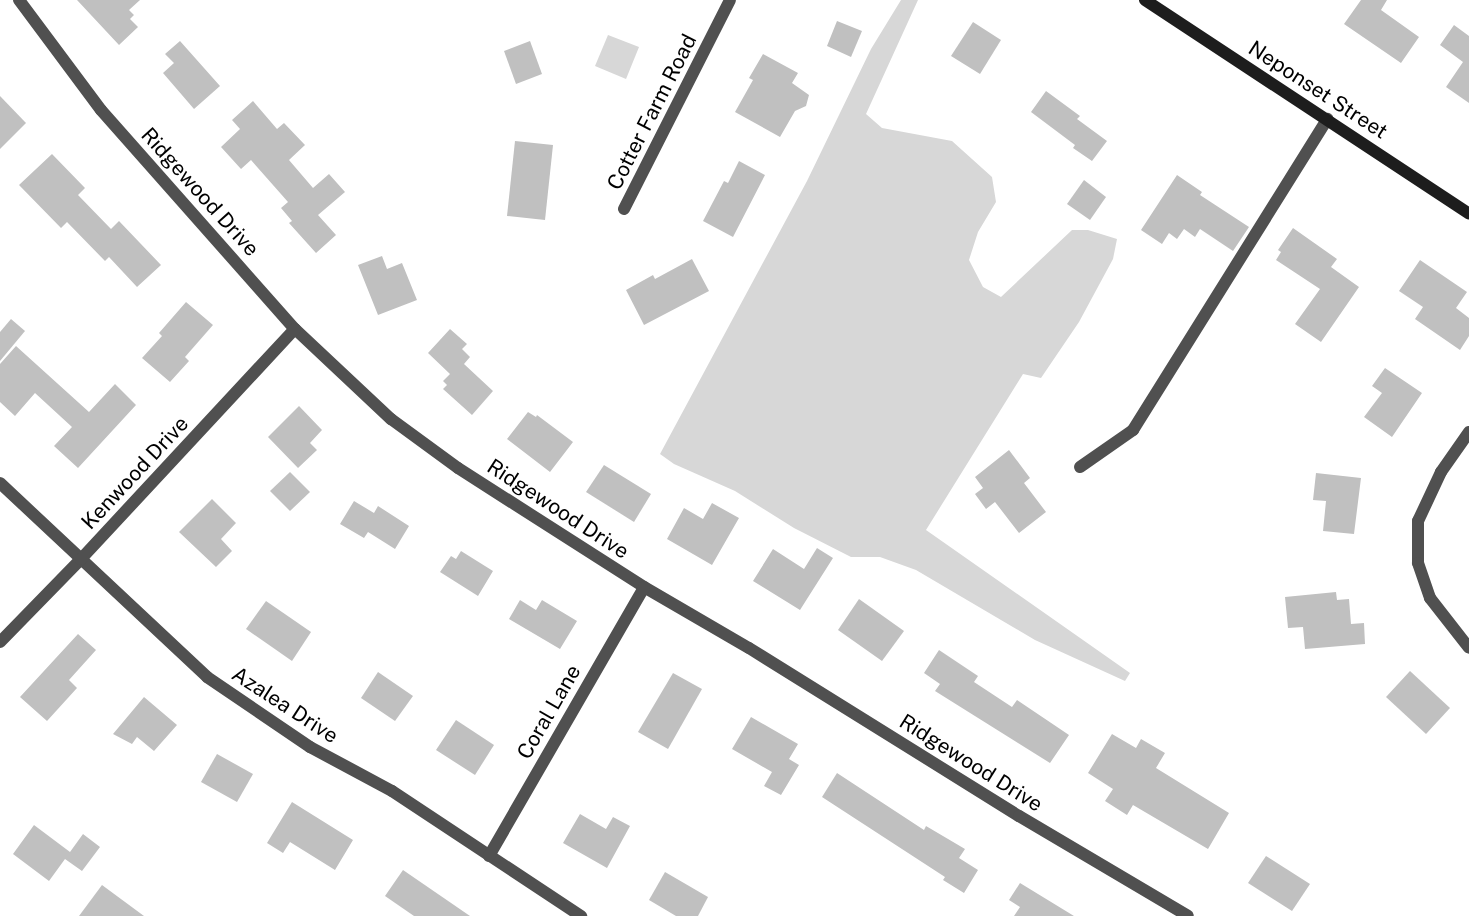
<!DOCTYPE html>
<html>
<head>
<meta charset="utf-8">
<style>
	body { margin:0 }
	#map { position:relative; width:1469px; height:916px; overflow:hidden; background:#fff; font-family:"Public Sans",sans-serif }
	div>[style] { position:absolute }
	[style*='--x'] { left:calc(var(--x)*1px); top:calc(var(--y)*1px); width:calc(var(--w)*1px); rotate:calc(var(--a)*1deg) }
	.green>* { inset:0; background:#d7d7d7 }
	.building>* { inset:0; background:#c0c0c0 }
	.street>* { height:12px; margin:-6px; padding:0 6px; transform-origin:6px; border-radius:6px; background:#505050 }
	.secondary>* { height:12px; margin:-6px; padding:0 6px; transform-origin:6px; border-radius:6px; background:#1d1d1d }
	span { translate:-50% -50%; white-space:nowrap; text-align:center; line-height:1.15; -webkit-text-stroke:4.5px #fff; paint-order:stroke }
	.street-label { font-size:21px; color:#000 }
</style>
</head>
<body>
<div id="map">
	<div class="green">
		<div style="clip-path:polygon(901px 0,918px 0,866px 114px,882px 128px,952px 141px,992px 177px,996px 202px,978px 232px,969px 260px,983px 287px,1001px 297px,1072px 230px,1088px 230px,1117px 239px,1113px 259px,1079px 322px,1041px 378px,1023px 374px,926px 530px,1130px 673px,1125px 681px,1035px 640px,916px 570px,880px 557px,851px 557px,794px 528px,735px 491px,674px 464px,660px 454px,807px 181px,871px 49px)"></div>
		<div style="clip-path:polygon(608px 35px,639px 47px,626px 79px,595px 66px)"></div>
	</div>
	<div class="building">
		<div style="clip-path:polygon(77px 0,140px 0,129px 10px,134px 15px,130px 19px,138px 27px,119px 45px)"></div>
		<div style="clip-path:polygon(1361px 0,1387px 0,1381px 10px,1419px 37px,1401px 63px,1344px 24px)"></div>
		<div style="clip-path:polygon(837px 21px,862px 31px,851px 57px,827px 46px)"></div>
		<div style="clip-path:polygon(973px 22px,1001px 40px,980px 74px,951px 56px)"></div>
		<div style="clip-path:polygon(1454px 25px,1469px 36px,1469px 103px,1446px 87px,1463px 62px,1440px 45px)"></div>
		<div style="clip-path:polygon(180px 41px,220px 86px,194px 109px,163px 73px,174px 63px,165px 54px)"></div>
		<div style="clip-path:polygon(530px 41px,542px 74px,516px 84px,504px 51px)"></div>
		<div style="clip-path:polygon(763px 54px,798px 73px,792px 83px,809px 95px,806px 106px,795px 111px,780px 137px,735px 112px,753px 80px,749px 78px)"></div>
		<div style="clip-path:polygon(1046px 91px,1080px 116px,1077px 119px,1107px 141px,1092px 161px,1073px 148px,1075px 145px,1031px 112px)"></div>
		<div style="clip-path:polygon(0 96px,26px 123px,0 149px)"></div>
		<div style="clip-path:polygon(253px 101px,277px 129px,284px 123px,305px 145px,289px 160px,313px 188px,329px 174px,345px 192px,318px 215px,336px 235px,316px 253px,289px 223px,292px 221px,281px 208px,288px 202px,251px 160px,241px 169px,221px 147px,240px 129px,232px 120px)"></div>
		<div style="clip-path:polygon(515px 141px,553px 145px,545px 220px,507px 216px)"></div>
		<div style="clip-path:polygon(52px 154px,85px 188px,78px 195px,111px 229px,119px 221px,161px 265px,137px 287px,109px 257px,105px 261px,67px 222px,61px 228px,19px 185px)"></div>
		<div style="clip-path:polygon(739px 161px,765px 175px,733px 237px,703px 221px,724px 181px,728px 183px)"></div>
		<div style="clip-path:polygon(1177px 175px,1202px 192px,1200px 195px,1249px 227px,1233px 251px,1200px 229px,1195px 237px,1184px 229px,1177px 239px,1169px 233px,1162px 244px,1141px 230px)"></div>
		<div style="clip-path:polygon(1084px 180px,1106px 197px,1090px 220px,1067px 204px)"></div>
		<div style="clip-path:polygon(1293px 228px,1337px 259px,1331px 267px,1359px 287px,1321px 342px,1295px 324px,1320px 289px,1276px 260px,1281px 252px,1278px 250px)"></div>
		<div style="clip-path:polygon(382px 256px,387px 269px,402px 263px,417px 300px,378px 315px,358px 265px)"></div>
		<div style="clip-path:polygon(692px 259px,709px 291px,644px 325px,626px 290px,653px 275px,655px 279px)"></div>
		<div style="clip-path:polygon(1420px 260px,1467px 292px,1456px 308px,1469px 318px,1469px 336px,1460px 350px,1415px 319px,1423px 307px,1399px 291px)"></div>
		<div style="clip-path:polygon(186px 302px,213px 325px,185px 357px,189px 361px,170px 382px,142px 358px,162px 336px,159px 333px)"></div>
		<div style="clip-path:polygon(11px 319px,25px 331px,0 361px,0 332px)"></div>
		<div style="clip-path:polygon(450px 329px,467px 344px,462px 349px,470px 357px,464px 364px,493px 391px,472px 415px,443px 389px,447px 385px,443px 381px,450px 374px,428px 353px)"></div>
		<div style="clip-path:polygon(16px 346px,89px 412px,115px 384px,136px 405px,78px 468px,54px 446px,72px 427px,35px 393px,15px 416px,0 402px,0 364px)"></div>
		<div style="clip-path:polygon(1385px 368px,1422px 393px,1392px 437px,1364px 417px,1382px 393px,1372px 386px)"></div>
		<div style="clip-path:polygon(299px 406px,322px 430px,310px 443px,317px 450px,298px 468px,268px 437px)"></div>
		<div style="clip-path:polygon(528px 412px,536px 417px,537px 415px,573px 442px,550px 472px,507px 439px)"></div>
		<div style="clip-path:polygon(1009px 450px,1030px 478px,1024px 483px,1046px 512px,1019px 533px,995px 502px,986px 509px,975px 494px,983px 488px,975px 477px)"></div>
		<div style="clip-path:polygon(604px 465px,651px 494px,634px 522px,586px 492px)"></div>
		<div style="clip-path:polygon(290px 472px,310px 492px,290px 511px,270px 491px)"></div>
		<div style="clip-path:polygon(1316px 473px,1361px 478px,1354px 534px,1323px 531px,1326px 501px,1313px 500px)"></div>
		<div style="clip-path:polygon(212px 499px,236px 523px,221px 539px,232px 551px,216px 567px,179px 532px)"></div>
		<div style="clip-path:polygon(354px 501px,374px 513px,378px 506px,409px 526px,395px 549px,368px 532px,364px 538px,340px 524px)"></div>
		<div style="clip-path:polygon(712px 503px,739px 518px,712px 565px,667px 539px,684px 508px,703px 519px)"></div>
		<div style="clip-path:polygon(817px 548px,833px 558px,800px 610px,753px 581px,773px 549px,804px 569px)"></div>
		<div style="clip-path:polygon(461px 551px,493px 571px,478px 596px,440px 572px,451px 556px,456px 559px)"></div>
		<div style="clip-path:polygon(1336px 592px,1337px 600px,1349px 599px,1351px 624px,1364px 623px,1365px 644px,1305px 649px,1303px 627px,1288px 628px,1285px 597px)"></div>
		<div style="clip-path:polygon(859px 599px,904px 631px,882px 661px,838px 630px)"></div>
		<div style="clip-path:polygon(520px 600px,536px 610px,542px 600px,577px 621px,560px 649px,509px 619px)"></div>
		<div style="clip-path:polygon(266px 601px,311px 632px,292px 661px,246px 629px)"></div>
		<div style="clip-path:polygon(78px 634px,96px 650px,69px 680px,77px 688px,47px 721px,20px 697px)"></div>
		<div style="clip-path:polygon(939px 650px,978px 676px,974px 682px,1012px 707px,1017px 700px,1069px 735px,1050px 763px,935px 691px,940px 684px,924px 673px)"></div>
		<div style="clip-path:polygon(1410px 671px,1450px 708px,1426px 734px,1386px 697px)"></div>
		<div style="clip-path:polygon(378px 672px,413px 696px,395px 721px,361px 698px)"></div>
		<div style="clip-path:polygon(673px 673px,702px 689px,668px 749px,638px 732px)"></div>
		<div style="clip-path:polygon(144px 697px,177px 725px,154px 751px,137px 737px,132px 744px,113px 734px)"></div>
		<div style="clip-path:polygon(751px 717px,798px 744px,789px 759px,799px 765px,781px 795px,764px 786px,772px 772px,732px 749px)"></div>
		<div style="clip-path:polygon(456px 720px,494px 745px,475px 775px,436px 750px)"></div>
		<div style="clip-path:polygon(1112px 734px,1136px 748px,1141px 739px,1165px 753px,1156px 768px,1229px 813px,1208px 849px,1133px 805px,1127px 815px,1105px 801px,1113px 789px,1088px 773px)"></div>
		<div style="clip-path:polygon(217px 754px,253px 774px,237px 802px,201px 782px)"></div>
		<div style="clip-path:polygon(837px 773px,924px 830px,926px 826px,965px 849px,959px 858px,978px 870px,964px 893px,943px 880px,945px 877px,822px 797px)"></div>
		<div style="clip-path:polygon(292px 802px,353px 840px,335px 870px,290px 842px,283px 853px,267px 843px)"></div>
		<div style="clip-path:polygon(580px 814px,606px 829px,613px 817px,630px 826px,607px 868px,563px 843px)"></div>
		<div style="clip-path:polygon(34px 825px,70px 852px,83px 834px,100px 847px,82px 871px,65px 859px,49px 881px,13px 854px)"></div>
		<div style="clip-path:polygon(1266px 856px,1310px 884px,1292px 911px,1248px 883px)"></div>
		<div style="clip-path:polygon(403px 870px,470px 916px,414px 916px,385px 896px)"></div>
		<div style="clip-path:polygon(665px 872px,708px 897px,698px 916px,676px 916px,649px 900px)"></div>
		<div style="clip-path:polygon(1020px 883px,1074px 916px,1014px 916px,1020px 907px,1009px 900px)"></div>
		<div style="clip-path:polygon(102px 885px,144px 916px,79px 916px)"></div>
	</div>
	<div class="street">
		<div style="--x:19;--y:0;--w:137;--a:53.3"></div>
		<div style="--x:101;--y:110;--w:293;--a:48.5"></div>
		<div style="--x:295;--y:329;--w:132;--a:43.2"></div>
		<div style="--x:391;--y:419;--w:83;--a:36.2"></div>
		<div style="--x:458;--y:468;--w:221;--a:32.6"></div>
		<div style="--x:644;--y:587;--w:121;--a:30.2"></div>
		<div style="--x:749;--y:648;--w:318;--a:31.9"></div>
		<div style="--x:1019;--y:816;--w:196;--a:30.6"></div>
		<div style="--x:624;--y:209;--w:234;--a:-63.1"></div>
		<div style="--x:1469;--y:432;--w:49;--a:125"></div>
		<div style="--x:1441;--y:472;--w:54;--a:115.1"></div>
		<div style="--x:1418;--y:521;--w:42;--a:90"></div>
		<div style="--x:1418;--y:563;--w:37;--a:71"></div>
		<div style="--x:1430;--y:598;--w:63;--a:52"></div>
		<div style="--x:1080;--y:467;--w:65;--a:-34.9"></div>
		<div style="--x:1133;--y:430;--w:367;--a:-58"></div>
		<div style="--x:0;--y:483;--w:284;--a:43.1"></div>
		<div style="--x:207;--y:677;--w:125;--a:34.2"></div>
		<div style="--x:310;--y:747;--w:93;--a:28.2"></div>
		<div style="--x:392;--y:791;--w:227;--a:33.5"></div>
		<div style="--x:0;--y:642;--w:116;--a:-45.7"></div>
		<div style="--x:81;--y:559;--w:314;--a:-47.1"></div>
		<div style="--x:489;--y:856;--w:310;--a:-60"></div>
	</div>
	<div class="secondary">
		<div style="--x:1145;--y:0;--w:388;--a:33.4"></div>
	</div>
	<div class="street-label">
		<span style="left:1318px;top:90px;rotate:33deg">Neponset Street</span>
		<span style="left:652px;top:112px;rotate:-63deg">Cotter Farm Road</span>
		<span style="left:200px;top:192px;rotate:48deg">Ridgewood Drive</span>
		<span style="left:135px;top:473px;rotate:-47deg">Kenwood Drive</span>
		<span style="left:558px;top:509px;rotate:33deg">Ridgewood Drive</span>
		<span style="left:285px;top:705px;rotate:33deg">Azalea Drive</span>
		<span style="left:549px;top:712px;rotate:-60deg">Coral Lane</span>
		<span style="left:971px;top:763px;rotate:32deg">Ridgewood Drive</span>
	</div>
</div>
</body>
</html>
